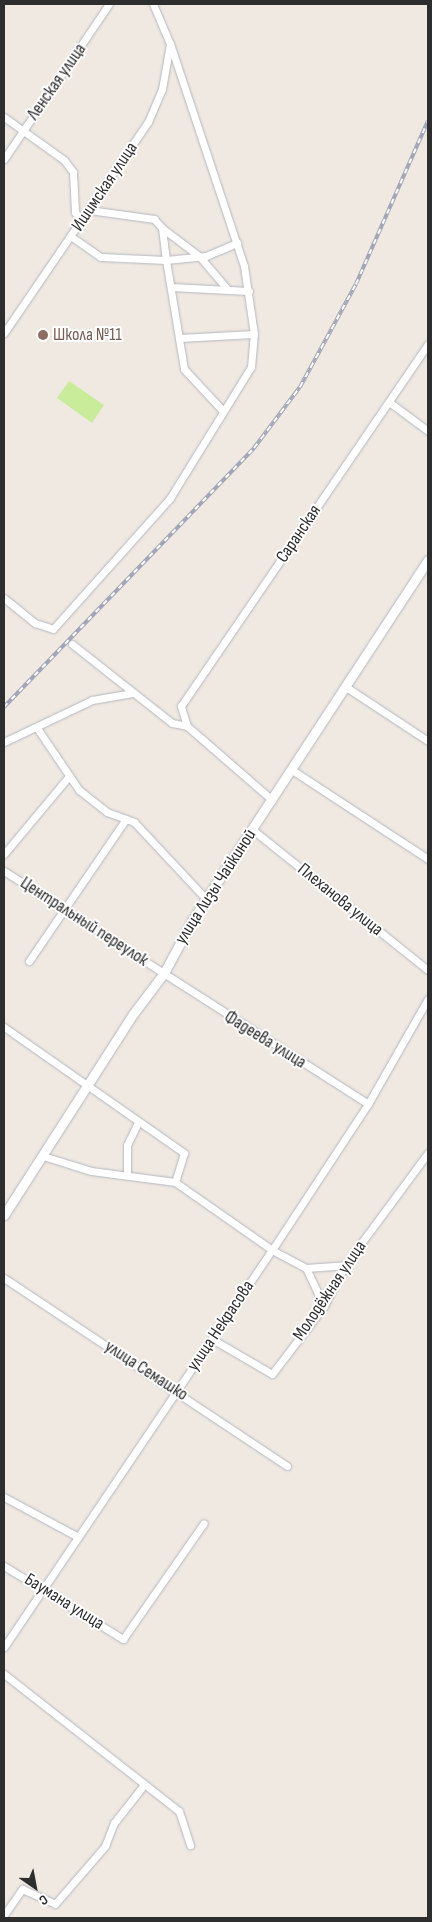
<!DOCTYPE html>
<html>
<head>
<meta charset="utf-8">
<style>
	body { margin:0 }
	#map { position:relative; width:432px; height:1922px; overflow:hidden; background:#efe9e1; font-family:"Sofia Sans Condensed",sans-serif }
	div>[style] { position:absolute }
	[style*='--x'] { left:calc(var(--x)*1px); top:calc(var(--y)*1px); width:calc(var(--w)*1px); rotate:calc(var(--a)*1deg) }
	.pitch>* { inset:0; background:#c9ec9a }
	.roads { filter:drop-shadow(0 0 1px #b4b7c1) drop-shadow(0 0 1px #b4b7c1) }
	.minor>* { height:7px; margin:-3.5px; padding:0 3.5px; transform-origin:3.5px; border-radius:3.5px; background:#fff }
	.tertiary>* { height:9px; margin:-4.5px; padding:0 4.5px; transform-origin:4.5px; border-radius:4.5px; background:#fff }
	.rail>* { height:4px; margin-top:-2px; transform-origin:0; background:repeating-linear-gradient(90deg,#fff 0 5.5px,#a3a6b8 0 11px); box-sizing:border-box; border-block:1px solid #a3a6b8 }
	.dots>* { width:14px; height:14px; translate:-50% -50%; box-sizing:border-box; border:2px solid #fff; border-radius:50% }
	span { translate:-50% -50%; white-space:nowrap; text-align:center; line-height:1.15; -webkit-text-stroke:4px #fff; paint-order:stroke }
	.street-label { font-size:18px; color:#2e2e2e }
	.education-label { font-size:18px; color:#785e54 }
	.left { translate:0 -50%; text-align:left }
	.frame { position:absolute; inset:0; border:5px solid #2e2e2e; pointer-events:none }
	.north { position:absolute; left:10px; top:1862px; width:50px; height:50px; -webkit-text-stroke:4px #fff; paint-order:stroke; rotate:147deg; font-size:14px; font-weight:700; line-height:20px; text-align:center; color:#2e2e2e }
	.north::after { content:''; display:block; margin:auto; width:18px; height:22px; background:#2e2e2e; clip-path:polygon(50% 0,100% 100%,50% 72%,0 100%) }
</style>
</head>
<body>
<div id="map">
	<div class="pitch">
		<div style="clip-path:polygon(69px 381px,104px 405px,92px 423px,57px 398px)"></div>
	</div>
	<div class="roads">
		<div class="minor">
			<div style="--x:4;--y:117;--w:74;--a:35.6"></div>
			<div style="--x:64;--y:160;--w:15;--a:53"></div>
			<div style="--x:73;--y:172;--w:40;--a:87.1"></div>
			<div style="--x:75;--y:212;--w:11;--a:52"></div>
			<div style="--x:4;--y:159;--w:187;--a:-55.9"></div>
			<div style="--x:89;--y:210;--w:66;--a:7.9"></div>
			<div style="--x:154;--y:219;--w:12;--a:48"></div>
			<div style="--x:162;--y:228;--w:32;--a:83"></div>
			<div style="--x:166;--y:260;--w:40;--a:-5.7"></div>
			<div style="--x:206;--y:256;--w:34;--a:-23"></div>
			<div style="--x:162;--y:228;--w:48;--a:37.3"></div>
			<div style="--x:200;--y:257;--w:43;--a:49.7"></div>
			<div style="--x:72;--y:237;--w:35;--a:35"></div>
			<div style="--x:101;--y:257;--w:65;--a:2.6"></div>
			<div style="--x:166;--y:260;--w:110;--a:80.6"></div>
			<div style="--x:184;--y:369;--w:57;--a:47.1"></div>
			<div style="--x:171;--y:287;--w:78;--a:2.9"></div>
			<div style="--x:4;--y:333;--w:255;--a:-55.7"></div>
			<div style="--x:148;--y:122;--w:36;--a:-67"></div>
			<div style="--x:162;--y:89;--w:46;--a:-79.9"></div>
			<div style="--x:170;--y:44;--w:43;--a:-113"></div>
			<div style="--x:179;--y:338;--w:75;--a:-3.1"></div>
			<div style="--x:389;--y:402;--w:49;--a:36.6"></div>
			<div style="--x:4;--y:598;--w:40;--a:39"></div>
			<div style="--x:35;--y:623;--w:19;--a:18"></div>
			<div style="--x:53;--y:629;--w:176;--a:-48.2"></div>
			<div style="--x:170;--y:498;--w:154;--a:-58.3"></div>
			<div style="--x:251;--y:367;--w:33;--a:-85"></div>
			<div style="--x:254;--y:334;--w:69;--a:-98.4"></div>
			<div style="--x:244;--y:266;--w:234;--a:-108.4"></div>
			<div style="--x:72;--y:644;--w:127;--a:38.3"></div>
			<div style="--x:172;--y:723;--w:15;--a:11"></div>
			<div style="--x:187;--y:726;--w:113;--a:41"></div>
			<div style="--x:346;--y:687;--w:98;--a:33.4"></div>
			<div style="--x:187;--y:726;--w:21;--a:-107"></div>
			<div style="--x:181;--y:706;--w:438;--a:-55.7"></div>
			<div style="--x:37;--y:728;--w:75;--a:55.9"></div>
			<div style="--x:79;--y:790;--w:36;--a:38"></div>
			<div style="--x:107;--y:812;--w:29;--a:20"></div>
			<div style="--x:134;--y:822;--w:107;--a:46.9"></div>
			<div style="--x:4;--y:742;--w:98;--a:-25.5"></div>
			<div style="--x:92;--y:700;--w:41;--a:-9.9"></div>
			<div style="--x:292;--y:770;--w:163;--a:33.2"></div>
			<div style="--x:253;--y:830;--w:224;--a:38.7"></div>
			<div style="--x:4;--y:854;--w:102;--a:-50.2"></div>
			<div style="--x:4;--y:871;--w:432;--a:32.6"></div>
			<div style="--x:29;--y:961;--w:172;--a:-55.7"></div>
			<div style="--x:4;--y:1027;--w:220;--a:35"></div>
			<div style="--x:184;--y:1153;--w:30;--a:107"></div>
			<div style="--x:43;--y:1156;--w:50;--a:17.4"></div>
			<div style="--x:91;--y:1171;--w:85;--a:7.5"></div>
			<div style="--x:175;--y:1182;--w:118;--a:35"></div>
			<div style="--x:272;--y:1250;--w:38;--a:28"></div>
			<div style="--x:306;--y:1268;--w:39;--a:-4"></div>
			<div style="--x:127;--y:1174;--w:29;--a:-90"></div>
			<div style="--x:127;--y:1145;--w:25;--a:-64"></div>
			<div style="--x:306;--y:1268;--w:42;--a:64.7"></div>
			<div style="--x:4;--y:1278;--w:340;--a:33.6"></div>
			<div style="--x:212;--y:1339;--w:69;--a:30.3"></div>
			<div style="--x:272;--y:1374;--w:86;--a:-52.6"></div>
			<div style="--x:324;--y:1306;--w:46;--a:-62.9"></div>
			<div style="--x:345;--y:1265;--w:139;--a:-53.5"></div>
			<div style="--x:4;--y:1497;--w:84;--a:28.4"></div>
			<div style="--x:4;--y:1566;--w:140;--a:31.5"></div>
			<div style="--x:123;--y:1639;--w:141;--a:-55.1"></div>
			<div style="--x:4;--y:1647;--w:479;--a:-56"></div>
			<div style="--x:272;--y:1250;--w:175;--a:-56.7"></div>
			<div style="--x:368;--y:1104;--w:121;--a:-60.3"></div>
			<div style="--x:4;--y:1674;--w:222;--a:38.1"></div>
			<div style="--x:179;--y:1811;--w:36;--a:72"></div>
			<div style="--x:4;--y:1915;--w:32;--a:-55"></div>
			<div style="--x:22;--y:1889;--w:36;--a:24"></div>
			<div style="--x:55;--y:1904;--w:77;--a:-49.2"></div>
			<div style="--x:105;--y:1846;--w:25;--a:-69"></div>
			<div style="--x:114;--y:1823;--w:47;--a:-51.9"></div>
		</div>
		<div class="tertiary">
			<div style="--x:4;--y:1215;--w:239;--a:-57.3"></div>
			<div style="--x:133;--y:1014;--w:51;--a:-52.9"></div>
			<div style="--x:164;--y:973;--w:61;--a:-61.8"></div>
			<div style="--x:193;--y:919;--w:429;--a:-56.8"></div>
		</div>
	</div>
	<div class="rail">
		<div style="--x:4;--y:707;--w:360;--a:-46"></div>
		<div style="--x:254;--y:448;--w:76;--a:-53"></div>
		<div style="--x:300;--y:387;--w:117;--a:-61.5"></div>
		<div style="--x:356;--y:284;--w:178;--a:-66.2"></div>
	</div>
	<div class="dots">
		<div style="left:43px;top:335px;background:#8d6e63"></div>
	</div>
	<div class="street-label">
		<span style="left:57px;top:82px;rotate:-55deg">Ленская улица</span>
		<span style="left:105px;top:187px;rotate:-56deg">Ишимская улица</span>
		<span style="left:299px;top:534px;rotate:-56deg">Саранская</span>
		<span style="left:216px;top:887px;rotate:-57deg">улица Лизы Чайкиной</span>
		<span style="left:340px;top:900px;rotate:39deg">Плеханова улица</span>
		<span style="left:84px;top:922px;rotate:33deg">Центральный переулок</span>
		<span style="left:265px;top:1040px;rotate:32deg">Фадеева улица</span>
		<span style="left:330px;top:1291px;rotate:-56deg">Молодёжная улица</span>
		<span style="left:221px;top:1326px;rotate:-56deg">улица Некрасова</span>
		<span style="left:146px;top:1371px;rotate:33deg">улица Семашко</span>
		<span style="left:64px;top:1602px;rotate:32deg">Баумана улица</span>
	</div>
	<div class="education-label">
		<span class="left" style="left:53px;top:335px">Школа №11</span>
	</div>
	<div class="frame"></div>
	<div class="north">С</div>
</div>
</body>
</html>
